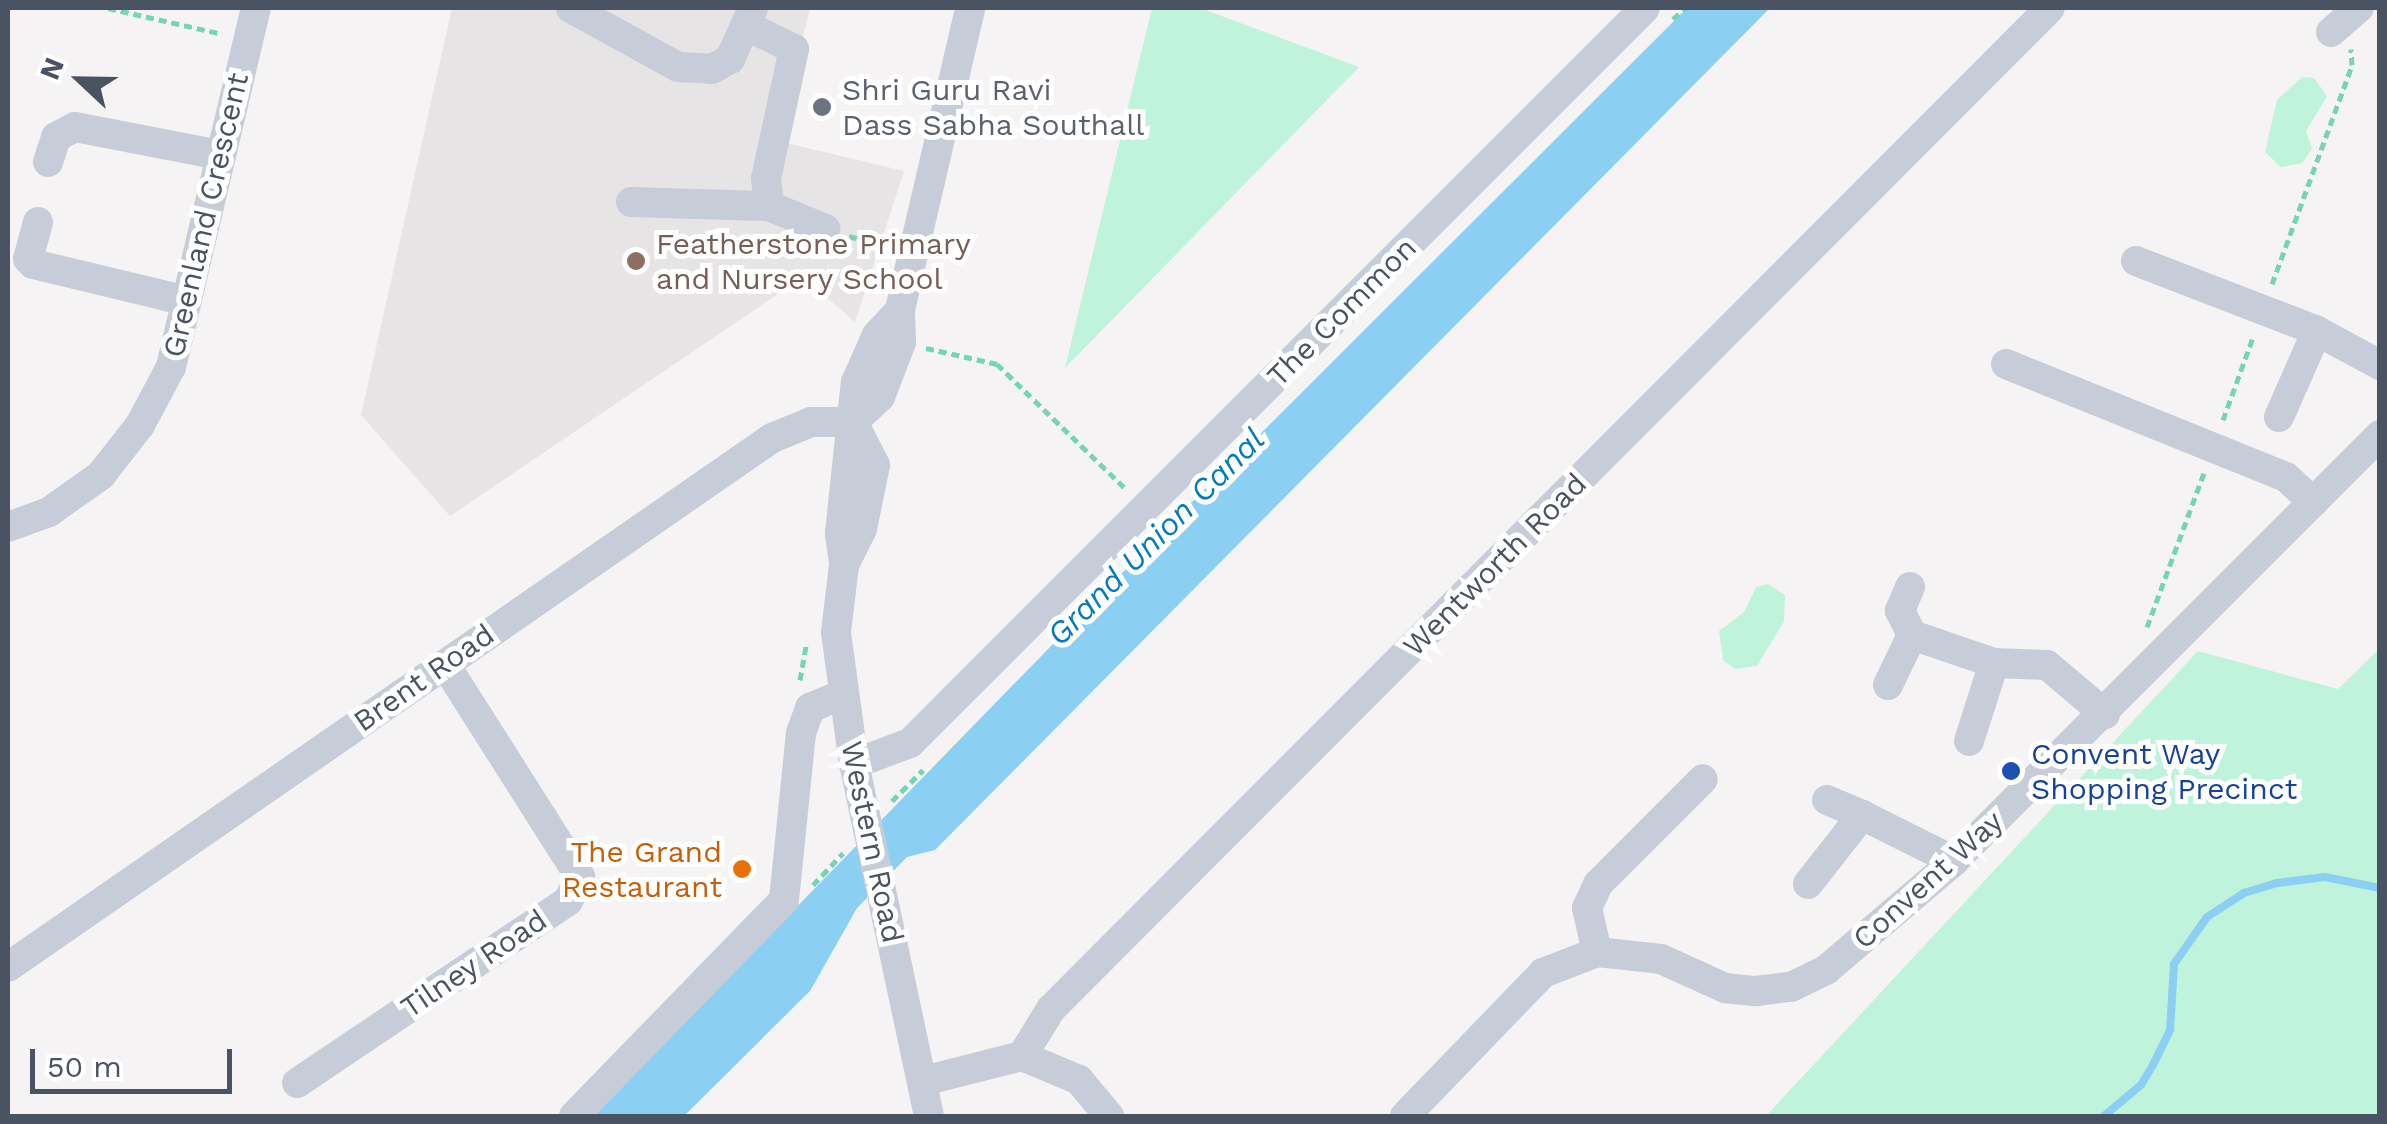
<!DOCTYPE html>
<html>
<head>
<meta charset="utf-8">
<style>
	body { margin:0 }
	#map { position:relative; width:2387px; height:1124px; overflow:hidden; background:#f5f3f3; font-family:"Work Sans",sans-serif }
	div>[style] { position:absolute }
	[style*='--x'] { left:calc(var(--x)*1px); top:calc(var(--y)*1px); width:calc(var(--w)*1px); rotate:calc(var(--a)*1deg) }
	.education>* { inset:0; background:#e6e4e5 }
	.green>* { inset:0; background:#c0f3db }
	.water>* { inset:0; background:#8bcff3 }
	.stream>* { height:8px; margin:-4px; padding:0 4px; transform-origin:4px; border-radius:4px; background:#8bcff3 }
	.path>* { height:5px; margin-top:-2.5px; transform-origin:0; background:repeating-linear-gradient(90deg,#75d4b3 0 8px,transparent 0 13px) }
	.minor>* { height:30px; margin:-15px; padding:0 15px; transform-origin:15px; border-radius:15px; background:#c6cdd8 }
	.dots>* { width:28px; height:28px; translate:-50% -50%; box-sizing:border-box; border:5px solid #fff; border-radius:50% }
	span { translate:-50% -50%; white-space:nowrap; text-align:center; line-height:1.15; -webkit-text-stroke:10px #fff; paint-order:stroke }
	.worship-label { font-size:30px; color:#5b616d }
	.left { translate:0 -50%; text-align:left }
	.street-label { font-size:30px; color:#495362 }
	.education-label { font-size:30px; color:#785e54 }
	.transit-label { font-size:30px; color:#164399 }
	.food-label { font-size:30px; color:#c56008 }
	.right { translate:-100% -50%; text-align:right }
	.water-label { font-size:32px; color:#027bbc; font-style:italic }
	.frame { position:absolute; inset:0; border:10px solid #495362; pointer-events:none }
	.north { position:absolute; left:30px; top:30px; width:100px; height:100px; -webkit-text-stroke:8px #fff; paint-order:stroke; rotate:292deg; font-size:28px; font-weight:700; line-height:40px; text-align:center; color:#495362 }
	.north::after { content:''; display:block; margin:auto; width:35px; height:45px; background:#495362; clip-path:polygon(50% 0,100% 100%,50% 72%,0 100%) }
	.scale { position:absolute; left:30px; top:1049px; width:202px; height:45px; box-sizing:border-box; border:5px solid #495362; border-top:0; padding-left:12px; font-size:30px; line-height:35px; white-space:nowrap; color:#495362; -webkit-text-stroke:8px #fff; paint-order:stroke }
</style>
</head>
<body>
<div id="map">
	<div class="education">
		<div style="clip-path:polygon(452px 8px,810px 8px,778px 141px,904px 171px,855px 322px,803px 277px,450px 516px,361px 415px)"></div>
	</div>
	<div class="green">
		<div style="clip-path:polygon(1152px 8px,1200px 8px,1359px 67px,1065px 368px)"></div>
		<div style="clip-path:polygon(2302px 77px,2314px 78px,2327px 96px,2306px 131px,2312px 149px,2302px 163px,2281px 167px,2265px 152px,2277px 100px)"></div>
		<div style="clip-path:polygon(1768px 584px,1785px 595px,1784px 621px,1757px 666px,1735px 669px,1723px 660px,1719px 631px,1744px 612px,1756px 587px)"></div>
		<div style="clip-path:polygon(2379px 649px,2379px 1116px,1766px 1116px,2198px 651px,2338px 689px)"></div>
	</div>
	<div class="water">
		<div style="clip-path:polygon(1687px 8px,1770px 8px,935px 850px,907px 857px,857px 908px,810px 991px,684px 1116px,593px 1116px,1165px 529px)"></div>
	</div>
	<div class="stream">
		<div style="--x:2104;--y:1116;--w:48;--a:-40"></div>
		<div style="--x:2141;--y:1085;--w:23;--a:-59"></div>
		<div style="--x:2153;--y:1065;--w:39;--a:-64"></div>
		<div style="--x:2170;--y:1030;--w:66;--a:-86.5"></div>
		<div style="--x:2174;--y:964;--w:57;--a:-54.9"></div>
		<div style="--x:2207;--y:917;--w:44;--a:-33"></div>
		<div style="--x:2244;--y:893;--w:34;--a:-17"></div>
		<div style="--x:2277;--y:883;--w:48;--a:-7.1"></div>
		<div style="--x:2325;--y:877;--w:56;--a:11.3"></div>
	</div>
	<div class="path">
		<div style="--x:108;--y:8;--w:117;--a:12.8"></div>
		<div style="--x:1673;--y:19;--w:16;--a:-43"></div>
		<div style="--x:849;--y:236;--w:40;--a:16"></div>
		<div style="--x:2272;--y:284;--w:233;--a:-69.9"></div>
		<div style="--x:2352;--y:65;--w:16;--a:-94"></div>
		<div style="--x:926;--y:348;--w:73;--a:12.7"></div>
		<div style="--x:997;--y:364;--w:181;--a:44.1"></div>
		<div style="--x:2223;--y:420;--w:88;--a:-70.1"></div>
		<div style="--x:2147;--y:627;--w:164;--a:-69.7"></div>
		<div style="--x:800;--y:680;--w:39;--a:-80"></div>
		<div style="--x:892;--y:801;--w:44;--a:-45"></div>
		<div style="--x:813;--y:885;--w:44;--a:-46.8"></div>
	</div>
	<div class="minor">
		<div style="--x:571;--y:8;--w:122;--a:28.9"></div>
		<div style="--x:678;--y:67;--w:34;--a:3"></div>
		<div style="--x:712;--y:69;--w:21;--a:-29"></div>
		<div style="--x:730;--y:59;--w:56;--a:-65.7"></div>
		<div style="--x:749;--y:27;--w:50;--a:26.1"></div>
		<div style="--x:794;--y:49;--w:132;--a:102.2"></div>
		<div style="--x:766;--y:178;--w:28;--a:84"></div>
		<div style="--x:2331;--y:32;--w:37;--a:-41"></div>
		<div style="--x:48;--y:162;--w:26;--a:-72"></div>
		<div style="--x:56;--y:137;--w:21;--a:-28"></div>
		<div style="--x:75;--y:127;--w:149;--a:10.9"></div>
		<div style="--x:631;--y:202;--w:138;--a:1.7"></div>
		<div style="--x:769;--y:206;--w:61;--a:22.3"></div>
		<div style="--x:38;--y:222;--w:38;--a:105"></div>
		<div style="--x:28;--y:259;--w:7;--a:45"></div>
		<div style="--x:33;--y:264;--w:158;--a:13.5"></div>
		<div style="--x:2136;--y:261;--w:194;--a:21.1"></div>
		<div style="--x:2006;--y:364;--w:302;--a:22"></div>
		<div style="--x:2286;--y:477;--w:37;--a:43"></div>
		<div style="--x:2279;--y:417;--w:94;--a:-66.2"></div>
		<div style="--x:2317;--y:331;--w:72;--a:28.4"></div>
		<div style="--x:8;--y:527;--w:44;--a:-20.1"></div>
		<div style="--x:49;--y:512;--w:64;--a:-35.4"></div>
		<div style="--x:101;--y:475;--w:63;--a:-52"></div>
		<div style="--x:140;--y:425;--w:66;--a:-61.9"></div>
		<div style="--x:171;--y:367;--w:369;--a:-76.7"></div>
		<div style="--x:844;--y:563;--w:30;--a:-98"></div>
		<div style="--x:840;--y:533;--w:152;--a:-84"></div>
		<div style="--x:856;--y:382;--w:51;--a:-65.9"></div>
		<div style="--x:877;--y:335;--w:34;--a:-47"></div>
		<div style="--x:1910;--y:587;--w:26;--a:113"></div>
		<div style="--x:1900;--y:611;--w:27;--a:63"></div>
		<div style="--x:1888;--y:685;--w:55;--a:-64.4"></div>
		<div style="--x:1912;--y:635;--w:87;--a:18.9"></div>
		<div style="--x:1994;--y:663;--w:53;--a:2.2"></div>
		<div style="--x:2047;--y:665;--w:76;--a:40.2"></div>
		<div style="--x:1969;--y:741;--w:82;--a:-72.2"></div>
		<div style="--x:854;--y:764;--w:60;--a:-20.6"></div>
		<div style="--x:910;--y:743;--w:1039;--a:-45"></div>
		<div style="--x:1827;--y:800;--w:38;--a:23"></div>
		<div style="--x:1808;--y:884;--w:88;--a:-52"></div>
		<div style="--x:1862;--y:815;--w:103;--a:26.6"></div>
		<div style="--x:1597;--y:952;--w:45;--a:-102.8"></div>
		<div style="--x:1587;--y:908;--w:26;--a:-65"></div>
		<div style="--x:1598;--y:884;--w:148;--a:-45"></div>
		<div style="--x:8;--y:967;--w:929;--a:-34.7"></div>
		<div style="--x:772;--y:438;--w:42;--a:-22.3"></div>
		<div style="--x:811;--y:422;--w:42;--a:0"></div>
		<div style="--x:1022;--y:1056;--w:55;--a:-58.3"></div>
		<div style="--x:1051;--y:1009;--w:1414;--a:-45.06"></div>
		<div style="--x:923;--y:1081;--w:102;--a:-14.2"></div>
		<div style="--x:1022;--y:1056;--w:62;--a:22.8"></div>
		<div style="--x:1079;--y:1080;--w:47;--a:50.2"></div>
		<div style="--x:297;--y:1083;--w:326;--a:-33.9"></div>
		<div style="--x:568;--y:901;--w:27;--a:-63"></div>
		<div style="--x:580;--y:877;--w:252;--a:-122.4"></div>
		<div style="--x:574;--y:1116;--w:301;--a:-45.8"></div>
		<div style="--x:784;--y:900;--w:168;--a:-84.2"></div>
		<div style="--x:801;--y:733;--w:27;--a:-70"></div>
		<div style="--x:810;--y:708;--w:34;--a:-23"></div>
		<div style="--x:929;--y:1116;--w:360;--a:-102"></div>
		<div style="--x:854;--y:764;--w:133;--a:-97.8"></div>
		<div style="--x:836;--y:632;--w:67;--a:-83.2"></div>
		<div style="--x:844;--y:565;--w:40;--a:-63.4"></div>
		<div style="--x:862;--y:529;--w:65;--a:-78.5"></div>
		<div style="--x:875;--y:465;--w:48;--a:-117.1"></div>
		<div style="--x:853;--y:422;--w:37;--a:-43"></div>
		<div style="--x:880;--y:397;--w:59;--a:-69.1"></div>
		<div style="--x:901;--y:342;--w:32;--a:-92"></div>
		<div style="--x:900;--y:310;--w:310;--a:-76.9"></div>
		<div style="--x:1405;--y:1116;--w:199;--a:-46"></div>
		<div style="--x:1543;--y:973;--w:58;--a:-21.3"></div>
		<div style="--x:1597;--y:952;--w:64;--a:6.2"></div>
		<div style="--x:1661;--y:959;--w:70;--a:24.4"></div>
		<div style="--x:1725;--y:988;--w:31;--a:6"></div>
		<div style="--x:1756;--y:991;--w:35;--a:-7"></div>
		<div style="--x:1791;--y:987;--w:39;--a:-26"></div>
		<div style="--x:1826;--y:970;--w:168;--a:-40.4"></div>
		<div style="--x:1954;--y:861;--w:602;--a:-45"></div>
	</div>
	<div class="dots">
		<div style="left:822px;top:107px;background:#6b7280"></div>
		<div style="left:636px;top:261px;background:#8d6e63"></div>
		<div style="left:2011px;top:771px;background:#1a4fb4"></div>
		<div style="left:742px;top:869px;background:#e8710a"></div>
	</div>
	<div class="worship-label">
		<span class="left" style="left:842px;top:107px">Shri Guru Ravi<br>Dass Sabha Southall</span>
	</div>
	<div class="street-label">
		<span style="left:206px;top:215px;rotate:-77deg">Greenland Crescent</span>
		<span style="left:1342px;top:312px;rotate:-45deg">The Common</span>
		<span style="left:1495px;top:565px;rotate:-45deg">Wentworth Road</span>
		<span style="left:424px;top:678px;rotate:-35deg">Brent Road</span>
		<span style="left:872px;top:842px;rotate:78deg">Western Road</span>
		<span style="left:1928px;top:880px;rotate:-42deg">Convent Way</span>
		<span style="left:474px;top:964px;rotate:-34deg">Tilney Road</span>
	</div>
	<div class="education-label">
		<span class="left" style="left:656px;top:261px">Featherstone Primary<br>and Nursery School</span>
	</div>
	<div class="transit-label">
		<span class="left" style="left:2031px;top:771px">Convent Way<br>Shopping Precinct</span>
	</div>
	<div class="food-label">
		<span class="right" style="left:722px;top:869px">The Grand<br>Restaurant</span>
	</div>
	<div class="water-label">
		<span style="left:1156px;top:537px;rotate:-45deg">Grand Union Canal</span>
	</div>
	<div class="frame"></div>
	<div class="north">N</div>
	<div class="scale">50 m</div>
</div>
</body>
</html>
